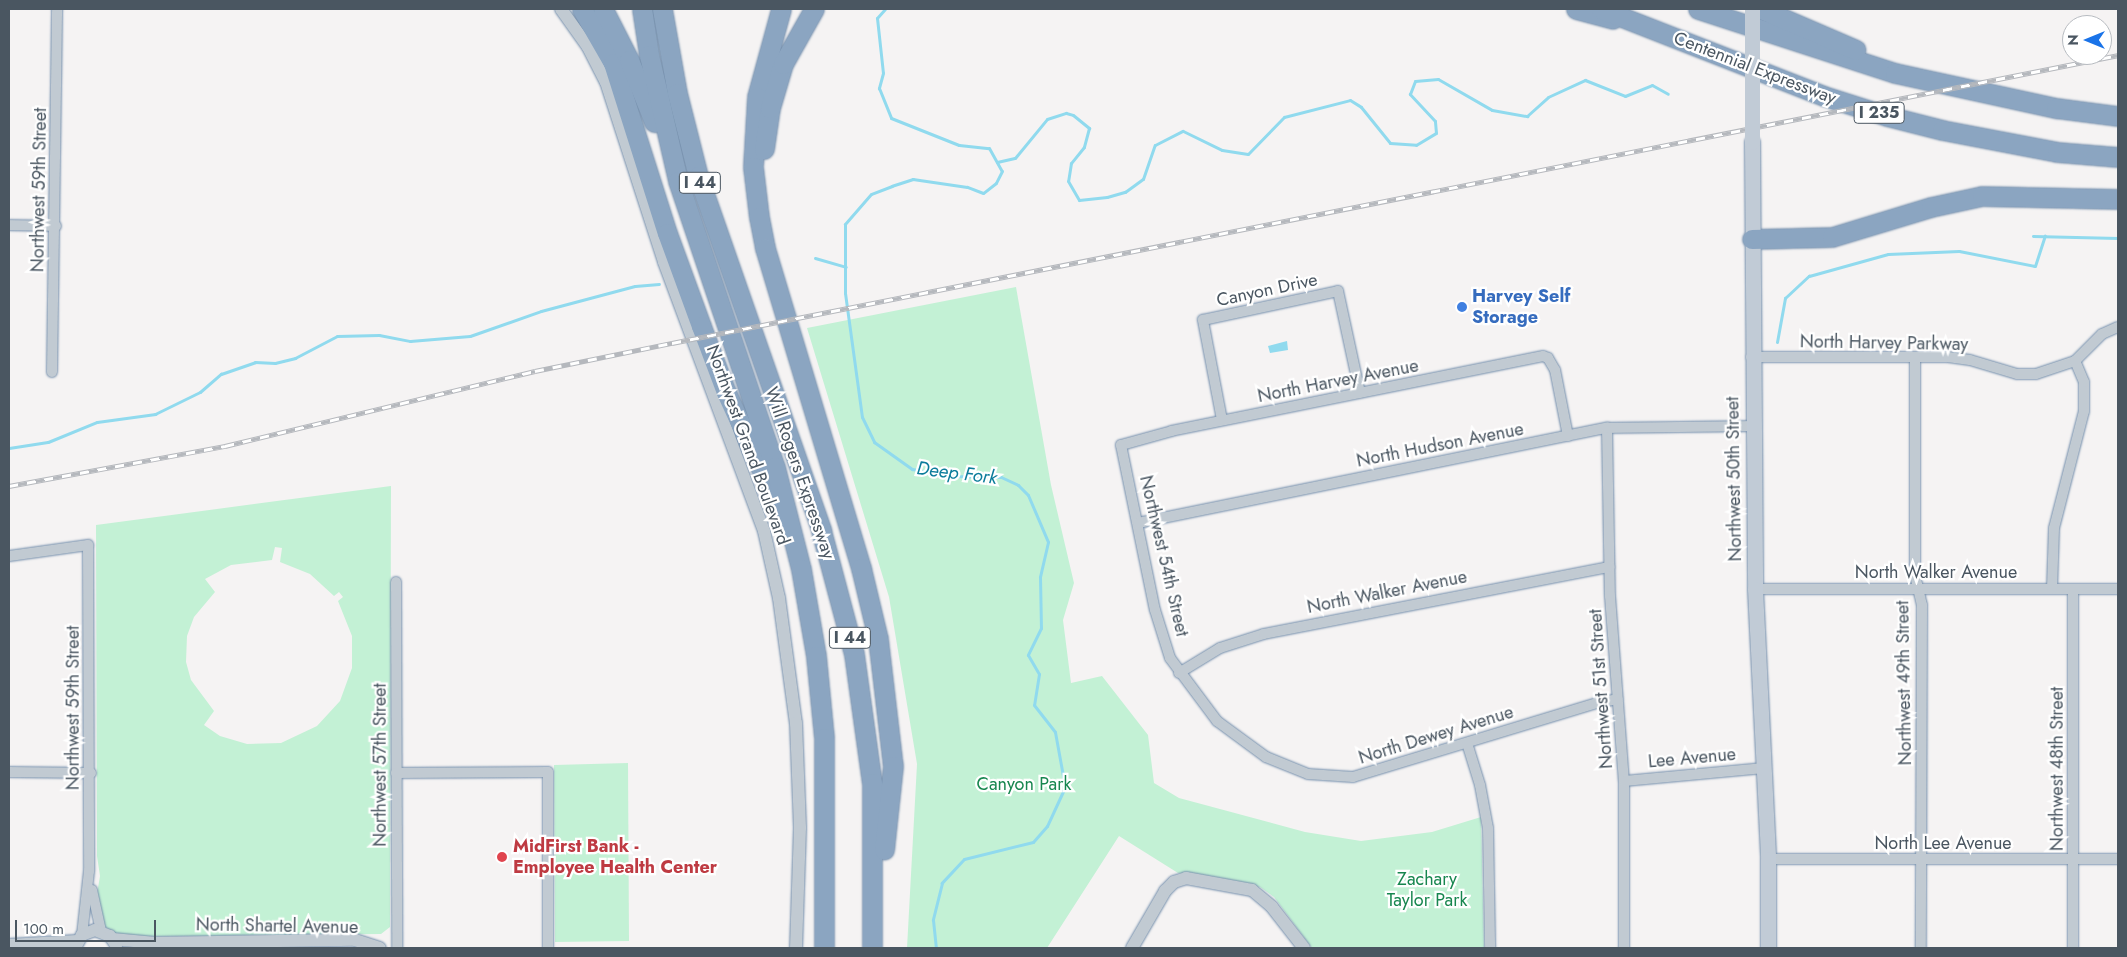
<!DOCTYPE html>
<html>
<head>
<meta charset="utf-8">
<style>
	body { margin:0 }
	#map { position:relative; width:2127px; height:957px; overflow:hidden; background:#f5f3f3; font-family:Jost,sans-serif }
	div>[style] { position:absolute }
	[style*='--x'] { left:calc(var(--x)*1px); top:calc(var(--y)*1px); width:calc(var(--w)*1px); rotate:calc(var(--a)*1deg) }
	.green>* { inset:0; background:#c3f1d5 }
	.water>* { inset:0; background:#90daee }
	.stream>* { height:3px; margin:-1.5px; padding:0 1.5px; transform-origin:1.5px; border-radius:1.5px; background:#90daee }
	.roads { filter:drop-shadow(0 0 1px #7690ad) drop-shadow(0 0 1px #7690ad) }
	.minor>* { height:10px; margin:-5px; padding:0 5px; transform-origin:5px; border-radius:5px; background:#c1cad2 }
	.tertiary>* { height:12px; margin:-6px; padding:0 6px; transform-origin:6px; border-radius:6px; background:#c1cad2 }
	.secondary>* { height:15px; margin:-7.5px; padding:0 7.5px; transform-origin:7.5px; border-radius:7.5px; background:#c1cbd6 }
	.motorway>* { height:19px; margin:-9.5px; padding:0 9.5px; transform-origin:9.5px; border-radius:9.5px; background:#8ba5c1 }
	.rail>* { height:5px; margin-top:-2.5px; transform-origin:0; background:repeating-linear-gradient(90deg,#fff 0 9px,#b5b8bd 0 18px); box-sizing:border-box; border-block:1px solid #b5b8bd }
	.secondary-bridge>* { height:15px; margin:-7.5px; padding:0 7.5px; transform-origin:7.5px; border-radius:7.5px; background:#c1cbd6 }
	.dots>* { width:14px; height:14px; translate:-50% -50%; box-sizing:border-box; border:2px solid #fff; border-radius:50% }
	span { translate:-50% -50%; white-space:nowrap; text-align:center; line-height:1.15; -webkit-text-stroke:4.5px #fff; paint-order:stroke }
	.shield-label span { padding:1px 4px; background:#fff; border:1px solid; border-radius:4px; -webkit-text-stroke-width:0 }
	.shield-label { font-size:16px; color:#4a5661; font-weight:700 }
	.street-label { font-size:18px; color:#4a5661 }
	.shop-label { font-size:18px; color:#366cbe; font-weight:700 }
	.left { translate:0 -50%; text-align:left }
	.park-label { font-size:18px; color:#17864f }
	.health-label { font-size:18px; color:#be3a42; font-weight:700 }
	.water-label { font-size:19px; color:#0c7c9b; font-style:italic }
	.frame { position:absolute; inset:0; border:10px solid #4a5661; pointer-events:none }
	.north { position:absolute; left:2062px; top:15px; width:50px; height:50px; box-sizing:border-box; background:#fff; border:1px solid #b7bbc0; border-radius:50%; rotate:270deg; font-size:14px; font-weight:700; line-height:20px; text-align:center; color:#4a5661 }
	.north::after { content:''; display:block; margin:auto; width:18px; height:22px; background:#1a73e8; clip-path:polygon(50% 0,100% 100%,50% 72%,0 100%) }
	.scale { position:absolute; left:15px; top:920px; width:141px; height:22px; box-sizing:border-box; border:2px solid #4a5661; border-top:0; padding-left:6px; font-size:15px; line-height:18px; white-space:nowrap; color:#4a5661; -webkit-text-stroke:4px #fff; paint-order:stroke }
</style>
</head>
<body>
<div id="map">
	<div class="green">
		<div style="clip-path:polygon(1016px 287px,1051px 485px,1074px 583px,1063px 620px,1071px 683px,1102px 676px,1148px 735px,1154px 783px,1179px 798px,1305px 832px,1361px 841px,1432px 832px,1481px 817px,1484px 948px,1312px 948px,1274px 897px,1260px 887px,1178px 873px,1119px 836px,1047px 948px,907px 948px,917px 764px,889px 597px,807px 328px)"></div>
		<div style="clip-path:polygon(evenodd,391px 486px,390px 927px,381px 934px,119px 937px,103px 925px,97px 894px,100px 876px,97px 856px,96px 525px,391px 486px,275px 547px,282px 548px,280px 562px,310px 574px,334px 596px,339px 592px,343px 597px,338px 601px,352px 636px,352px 668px,340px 701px,317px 726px,281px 743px,247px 744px,220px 736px,204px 725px,214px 711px,191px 680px,186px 662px,187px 636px,194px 617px,215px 592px,205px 579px,231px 565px,272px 560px,275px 547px)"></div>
		<div style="clip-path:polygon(628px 763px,629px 941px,555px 942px,554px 765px)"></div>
	</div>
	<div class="water">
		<div style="clip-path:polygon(1287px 341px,1288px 350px,1270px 353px,1268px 346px)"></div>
	</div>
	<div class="stream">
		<div style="--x:885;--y:9;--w:12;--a:132"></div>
		<div style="--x:877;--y:18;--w:55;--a:83.8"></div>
		<div style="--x:883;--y:73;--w:16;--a:105"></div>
		<div style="--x:879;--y:88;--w:32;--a:68"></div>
		<div style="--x:891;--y:118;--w:73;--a:21.7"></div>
		<div style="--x:959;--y:145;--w:30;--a:6"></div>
		<div style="--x:989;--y:148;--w:26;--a:61"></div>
		<div style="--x:1002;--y:171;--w:13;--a:117"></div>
		<div style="--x:996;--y:183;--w:16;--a:142"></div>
		<div style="--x:983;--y:193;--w:17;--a:-159"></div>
		<div style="--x:967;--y:187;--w:55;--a:-171.6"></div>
		<div style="--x:913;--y:179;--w:22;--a:162"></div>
		<div style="--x:892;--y:186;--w:22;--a:159"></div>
		<div style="--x:871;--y:194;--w:40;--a:131"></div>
		<div style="--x:845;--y:224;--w:69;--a:90"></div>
		<div style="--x:845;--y:293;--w:125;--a:82.2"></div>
		<div style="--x:862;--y:417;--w:28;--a:64"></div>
		<div style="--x:874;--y:442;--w:47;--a:35.4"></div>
		<div style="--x:912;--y:469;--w:39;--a:10"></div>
		<div style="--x:950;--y:476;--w:51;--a:1.1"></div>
		<div style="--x:1001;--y:477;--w:19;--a:25"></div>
		<div style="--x:1018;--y:485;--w:14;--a:45"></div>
		<div style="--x:1028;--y:495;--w:51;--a:66.9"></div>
		<div style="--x:1048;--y:542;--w:36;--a:103"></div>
		<div style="--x:1040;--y:577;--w:51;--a:88.9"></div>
		<div style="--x:1041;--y:628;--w:30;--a:116"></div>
		<div style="--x:1028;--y:655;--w:22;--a:60"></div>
		<div style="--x:1039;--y:674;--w:31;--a:99"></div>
		<div style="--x:1034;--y:705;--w:34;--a:52"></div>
		<div style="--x:1055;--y:732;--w:56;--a:79.7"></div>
		<div style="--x:1065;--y:787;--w:43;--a:114.8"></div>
		<div style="--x:1047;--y:826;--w:21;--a:131"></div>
		<div style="--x:1033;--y:842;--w:71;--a:166.2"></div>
		<div style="--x:964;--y:859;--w:33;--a:133"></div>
		<div style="--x:942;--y:883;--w:38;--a:104"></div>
		<div style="--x:933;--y:920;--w:28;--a:84"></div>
		<div style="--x:997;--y:162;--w:18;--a:-13"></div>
		<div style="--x:1015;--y:158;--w:50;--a:-50.6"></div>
		<div style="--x:1047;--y:119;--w:20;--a:-18"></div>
		<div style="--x:1066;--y:113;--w:7;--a:16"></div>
		<div style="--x:1073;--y:115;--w:21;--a:39"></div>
		<div style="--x:1089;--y:128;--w:20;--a:105"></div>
		<div style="--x:1084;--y:147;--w:21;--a:129"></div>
		<div style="--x:1071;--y:163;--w:18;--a:99"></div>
		<div style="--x:1068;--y:181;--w:22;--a:60"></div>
		<div style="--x:1079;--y:200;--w:28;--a:-6"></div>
		<div style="--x:1107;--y:197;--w:19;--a:-16"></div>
		<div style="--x:1125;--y:192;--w:22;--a:-36"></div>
		<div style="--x:1143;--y:179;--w:36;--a:-71"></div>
		<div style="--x:1155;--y:145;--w:31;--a:-27"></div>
		<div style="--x:1183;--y:131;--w:43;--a:26"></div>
		<div style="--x:1222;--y:150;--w:26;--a:9"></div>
		<div style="--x:1248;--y:154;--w:52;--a:-45.8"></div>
		<div style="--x:1284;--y:117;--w:68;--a:-14.4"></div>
		<div style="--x:1350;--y:100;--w:13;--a:32"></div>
		<div style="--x:1361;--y:107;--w:46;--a:51.1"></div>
		<div style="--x:1390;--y:143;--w:26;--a:4"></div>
		<div style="--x:1416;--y:145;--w:23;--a:-31"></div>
		<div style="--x:1436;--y:133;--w:12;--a:-95"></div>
		<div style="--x:1435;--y:121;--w:37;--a:-133"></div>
		<div style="--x:1410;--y:94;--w:14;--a:-69"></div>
		<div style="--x:1415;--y:81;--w:23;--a:-5"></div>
		<div style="--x:1438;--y:79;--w:62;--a:29.9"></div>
		<div style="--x:1492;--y:110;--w:36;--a:10"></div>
		<div style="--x:1527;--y:116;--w:28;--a:-42"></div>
		<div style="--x:1548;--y:97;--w:41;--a:-24.7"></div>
		<div style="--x:1585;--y:80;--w:43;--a:21.8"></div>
		<div style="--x:1625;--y:96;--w:29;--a:-22"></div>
		<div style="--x:1652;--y:85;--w:18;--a:29"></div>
		<div style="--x:2033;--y:236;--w:85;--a:1.3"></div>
		<div style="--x:815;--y:258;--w:32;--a:16"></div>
		<div style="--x:1777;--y:342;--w:45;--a:-79.7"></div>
		<div style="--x:1785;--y:298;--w:33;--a:-43"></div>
		<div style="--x:1809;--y:276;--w:82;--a:-15.6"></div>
		<div style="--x:1888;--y:254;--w:71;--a:-2.4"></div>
		<div style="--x:1959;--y:251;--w:77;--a:11.2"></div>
		<div style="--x:2035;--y:266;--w:32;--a:-72"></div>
		<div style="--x:9;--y:448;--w:39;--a:-9"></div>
		<div style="--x:48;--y:442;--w:53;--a:-22.2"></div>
		<div style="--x:97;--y:422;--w:59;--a:-7.9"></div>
		<div style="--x:155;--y:414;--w:50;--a:-26.1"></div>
		<div style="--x:200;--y:392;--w:28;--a:-41"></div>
		<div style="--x:221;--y:374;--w:36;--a:-19"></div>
		<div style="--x:255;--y:362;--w:20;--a:3"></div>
		<div style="--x:275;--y:363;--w:21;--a:-14"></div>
		<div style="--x:295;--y:358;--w:47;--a:-27.6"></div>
		<div style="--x:337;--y:336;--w:42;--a:-1.4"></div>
		<div style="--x:379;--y:335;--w:32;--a:11"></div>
		<div style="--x:410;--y:341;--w:60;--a:-4.8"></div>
		<div style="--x:470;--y:336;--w:75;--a:-19.4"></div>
		<div style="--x:541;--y:311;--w:97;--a:-14.9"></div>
		<div style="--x:635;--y:286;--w:24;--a:-5"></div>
	</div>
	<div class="roads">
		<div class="minor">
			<div style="--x:9;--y:225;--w:47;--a:1.2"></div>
			<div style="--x:1751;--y:357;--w:197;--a:0"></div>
			<div style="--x:1948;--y:357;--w:22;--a:8"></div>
			<div style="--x:1970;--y:360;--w:49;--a:16.6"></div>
			<div style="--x:2017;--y:374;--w:19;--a:0"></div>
			<div style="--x:2036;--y:374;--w:41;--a:-18.4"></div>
			<div style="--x:2075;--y:361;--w:38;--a:-45"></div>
			<div style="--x:2102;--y:334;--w:17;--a:-24"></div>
			<div style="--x:1915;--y:357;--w:218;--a:90"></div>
			<div style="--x:1915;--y:575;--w:31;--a:77"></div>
			<div style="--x:1922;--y:605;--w:343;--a:90.2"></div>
			<div style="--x:52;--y:372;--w:363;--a:-89.2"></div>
			<div style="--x:1222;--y:420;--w:102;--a:-100.8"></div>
			<div style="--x:1203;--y:320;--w:138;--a:-12.1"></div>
			<div style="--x:1338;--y:291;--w:104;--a:77.8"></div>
			<div style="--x:1607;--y:428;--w:168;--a:89"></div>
			<div style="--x:1610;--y:596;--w:186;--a:85.7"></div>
			<div style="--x:1624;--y:781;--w:167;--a:90"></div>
			<div style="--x:1568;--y:436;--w:67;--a:-101.1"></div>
			<div style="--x:1555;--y:370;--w:14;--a:-120"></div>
			<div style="--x:1548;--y:358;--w:5;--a:-158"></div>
			<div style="--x:1543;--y:356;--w:379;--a:168.6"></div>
			<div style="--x:1172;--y:431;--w:53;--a:164.6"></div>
			<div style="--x:1121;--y:445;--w:168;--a:78.4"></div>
			<div style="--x:1155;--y:610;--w:50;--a:72.6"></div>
			<div style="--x:1170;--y:658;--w:79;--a:53.3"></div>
			<div style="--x:1217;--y:721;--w:61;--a:36.3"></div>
			<div style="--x:1266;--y:757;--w:45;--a:22"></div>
			<div style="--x:1308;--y:774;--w:45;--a:3.8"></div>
			<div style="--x:1353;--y:777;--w:254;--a:-16.9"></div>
			<div style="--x:1596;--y:703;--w:22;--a:-10"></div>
			<div style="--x:1138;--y:523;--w:479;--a:-11.5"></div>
			<div style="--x:1607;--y:428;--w:145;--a:-0.8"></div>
			<div style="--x:9;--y:556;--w:80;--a:-7.9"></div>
			<div style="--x:88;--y:545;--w:326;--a:89.8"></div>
			<div style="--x:89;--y:871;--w:64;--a:96.2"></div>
			<div style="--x:396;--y:582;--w:366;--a:89.8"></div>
			<div style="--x:1755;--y:589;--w:363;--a:0"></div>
			<div style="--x:2052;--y:589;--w:61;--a:-88.1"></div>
			<div style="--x:2054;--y:528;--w:121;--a:-75.6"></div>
			<div style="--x:2084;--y:411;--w:29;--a:-90"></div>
			<div style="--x:2084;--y:382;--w:23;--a:-113"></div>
			<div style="--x:2073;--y:589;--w:359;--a:90"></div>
			<div style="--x:1179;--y:673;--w:48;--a:-31.4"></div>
			<div style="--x:1220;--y:648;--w:46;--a:-17.7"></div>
			<div style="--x:1264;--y:634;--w:352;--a:-11"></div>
			<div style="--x:1467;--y:743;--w:44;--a:72.8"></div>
			<div style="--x:1480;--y:785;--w:44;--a:79.5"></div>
			<div style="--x:1488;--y:828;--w:120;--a:89"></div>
			<div style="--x:9;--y:772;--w:82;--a:0.7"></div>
			<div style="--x:396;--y:773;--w:152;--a:-0.4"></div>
			<div style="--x:548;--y:772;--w:176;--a:90"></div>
			<div style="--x:1624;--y:781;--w:141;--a:-5.3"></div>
			<div style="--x:1768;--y:859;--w:350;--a:0"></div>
			<div style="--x:92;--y:890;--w:42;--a:77.6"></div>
		</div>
		<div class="tertiary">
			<div style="--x:561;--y:9;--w:47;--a:54.6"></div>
			<div style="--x:588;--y:47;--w:39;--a:63"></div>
			<div style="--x:606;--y:82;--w:189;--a:72.1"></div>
			<div style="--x:664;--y:262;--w:287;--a:69.6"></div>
			<div style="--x:764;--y:531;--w:69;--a:77.4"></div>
			<div style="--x:779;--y:598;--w:126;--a:82.3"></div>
			<div style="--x:796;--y:723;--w:105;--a:87.8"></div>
			<div style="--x:800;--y:828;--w:120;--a:91.9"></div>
			<div style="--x:113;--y:939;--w:42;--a:5.4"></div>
			<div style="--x:155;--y:943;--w:200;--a:-0.9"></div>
			<div style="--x:355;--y:940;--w:26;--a:18"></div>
			<div style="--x:9;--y:945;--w:68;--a:-3.4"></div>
			<div style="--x:75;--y:948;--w:15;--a:-62"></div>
			<div style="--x:82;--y:935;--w:14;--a:-21"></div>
			<div style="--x:95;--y:930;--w:16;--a:22"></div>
			<div style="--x:110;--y:936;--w:11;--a:56"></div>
			<div style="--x:1132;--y:948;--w:66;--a:-59.9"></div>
			<div style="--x:1165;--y:891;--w:13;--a:-45"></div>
			<div style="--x:1174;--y:882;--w:13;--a:-18"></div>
			<div style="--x:1186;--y:878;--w:67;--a:10.3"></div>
			<div style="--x:1252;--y:890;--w:26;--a:40"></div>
			<div style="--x:1272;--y:907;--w:52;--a:52"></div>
		</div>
		<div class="secondary">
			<div style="--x:1752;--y:142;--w:447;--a:89.6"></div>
			<div style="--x:1755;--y:589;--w:270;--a:87.2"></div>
			<div style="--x:1768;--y:859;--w:89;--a:90"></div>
		</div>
		<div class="motorway">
			<div style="--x:582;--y:9;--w:62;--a:60.1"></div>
			<div style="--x:613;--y:63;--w:178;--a:72.4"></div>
			<div style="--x:667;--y:233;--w:99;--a:69.9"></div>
			<div style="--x:701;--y:326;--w:71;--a:69.3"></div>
			<div style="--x:726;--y:392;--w:113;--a:65.5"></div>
			<div style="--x:603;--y:9;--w:57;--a:63"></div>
			<div style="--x:629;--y:60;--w:67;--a:68"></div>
			<div style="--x:642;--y:9;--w:47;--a:81.3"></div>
			<div style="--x:649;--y:55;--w:129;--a:77"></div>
			<div style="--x:678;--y:181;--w:302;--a:71.3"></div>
			<div style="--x:775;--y:467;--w:105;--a:75.7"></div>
			<div style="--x:801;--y:569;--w:88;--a:80.2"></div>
			<div style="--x:816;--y:656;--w:82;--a:84.4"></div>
			<div style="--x:824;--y:738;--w:210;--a:90"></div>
			<div style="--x:662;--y:9;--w:85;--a:79.9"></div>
			<div style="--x:677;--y:93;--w:86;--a:75.8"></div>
			<div style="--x:698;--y:176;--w:375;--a:70.8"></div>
			<div style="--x:821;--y:530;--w:128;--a:75.1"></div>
			<div style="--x:854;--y:654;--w:130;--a:82.1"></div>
			<div style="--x:872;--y:783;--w:165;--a:90"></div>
			<div style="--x:781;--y:9;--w:91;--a:105.3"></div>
			<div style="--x:757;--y:97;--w:70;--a:93.3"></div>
			<div style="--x:753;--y:167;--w:50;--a:83.2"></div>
			<div style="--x:759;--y:217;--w:32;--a:79"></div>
			<div style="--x:765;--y:248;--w:334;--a:73.3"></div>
			<div style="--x:861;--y:568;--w:73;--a:76.5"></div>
			<div style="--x:878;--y:639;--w:128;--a:83.3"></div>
			<div style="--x:893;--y:766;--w:84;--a:96.1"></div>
			<div style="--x:1576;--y:9;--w:38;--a:15"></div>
			<div style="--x:1601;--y:9;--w:239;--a:21.3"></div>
			<div style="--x:1824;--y:96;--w:66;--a:17.6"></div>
			<div style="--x:1887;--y:116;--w:57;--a:14.3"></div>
			<div style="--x:1942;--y:130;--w:117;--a:10.8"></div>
			<div style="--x:2057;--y:152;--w:61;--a:4.7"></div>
			<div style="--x:1698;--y:9;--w:207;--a:18"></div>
			<div style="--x:1895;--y:73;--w:165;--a:12.3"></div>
			<div style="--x:2056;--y:108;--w:63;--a:7.4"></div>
			<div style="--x:1761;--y:9;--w:103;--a:23.3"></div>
			<div style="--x:764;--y:149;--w:41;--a:-81.7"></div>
			<div style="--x:770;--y:108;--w:46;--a:-73.5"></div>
			<div style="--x:783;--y:64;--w:63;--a:-60.6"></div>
			<div style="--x:1752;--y:239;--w:80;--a:-1.4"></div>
			<div style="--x:1832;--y:237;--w:103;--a:-16.9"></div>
			<div style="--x:1931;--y:207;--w:52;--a:-12.2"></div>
			<div style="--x:1982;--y:196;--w:136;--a:1.3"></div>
		</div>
	</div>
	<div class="rail">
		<div style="--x:9;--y:486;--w:220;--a:-10.5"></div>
		<div style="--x:225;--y:446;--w:319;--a:-13.6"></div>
		<div style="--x:535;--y:371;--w:140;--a:-11.6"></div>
		<div style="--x:672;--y:343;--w:1474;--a:-11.26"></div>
	</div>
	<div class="secondary-bridge">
		<div style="--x:1752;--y:142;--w:133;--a:-90"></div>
	</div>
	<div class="dots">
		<div style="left:1462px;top:307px;background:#3f7fe0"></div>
		<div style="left:502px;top:857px;background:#e0444e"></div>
	</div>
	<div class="shield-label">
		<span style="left:1879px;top:113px">I 235</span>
		<span style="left:700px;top:183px">I 44</span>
		<span style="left:850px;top:638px">I 44</span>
	</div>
	<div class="street-label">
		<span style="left:1755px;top:68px;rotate:21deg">Centennial Expressway</span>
		<span style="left:39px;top:190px;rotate:-89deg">Northwest 59th Street</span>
		<span style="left:1267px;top:290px;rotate:-12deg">Canyon Drive</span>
		<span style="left:1884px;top:343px;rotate:1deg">North Harvey Parkway</span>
		<span style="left:1338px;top:381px;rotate:-11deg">North Harvey Avenue</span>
		<span style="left:748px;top:445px;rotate:70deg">Northwest Grand Boulevard</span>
		<span style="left:1440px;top:445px;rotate:-11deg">North Hudson Avenue</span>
		<span style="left:800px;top:473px;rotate:71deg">Will Rogers Expressway</span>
		<span style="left:1734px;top:479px;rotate:-91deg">Northwest 50th Street</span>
		<span style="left:1164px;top:556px;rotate:77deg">Northwest 54th Street</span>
		<span style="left:1936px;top:572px">North Walker Avenue</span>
		<span style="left:1387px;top:592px;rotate:-11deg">North Walker Avenue</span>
		<span style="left:1904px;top:683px;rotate:-91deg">Northwest 49th Street</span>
		<span style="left:1601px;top:689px;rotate:-94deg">Northwest 51st Street</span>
		<span style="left:73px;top:708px;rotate:-90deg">Northwest 59th Street</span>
		<span style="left:1436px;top:735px;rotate:-17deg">North Dewey Avenue</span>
		<span style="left:1692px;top:758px;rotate:-5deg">Lee Avenue</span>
		<span style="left:380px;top:765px;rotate:-90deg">Northwest 57th Street</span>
		<span style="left:2057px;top:769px;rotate:-90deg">Northwest 48th Street</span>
		<span style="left:1943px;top:843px">North Lee Avenue</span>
		<span style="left:277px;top:926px;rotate:1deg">North Shartel Avenue</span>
	</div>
	<div class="shop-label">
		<span class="left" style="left:1472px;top:307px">Harvey Self<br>Storage</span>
	</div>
	<div class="park-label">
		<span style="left:1024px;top:784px">Canyon Park</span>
		<span style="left:1427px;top:890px">Zachary<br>Taylor Park</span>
	</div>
	<div class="health-label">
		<span class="left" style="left:513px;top:857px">MidFirst Bank -<br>Employee Health Center</span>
	</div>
	<div class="water-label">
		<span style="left:957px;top:473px;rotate:7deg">Deep Fork</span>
	</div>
	<div class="frame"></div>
	<div class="north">N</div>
	<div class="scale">100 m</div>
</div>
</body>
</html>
